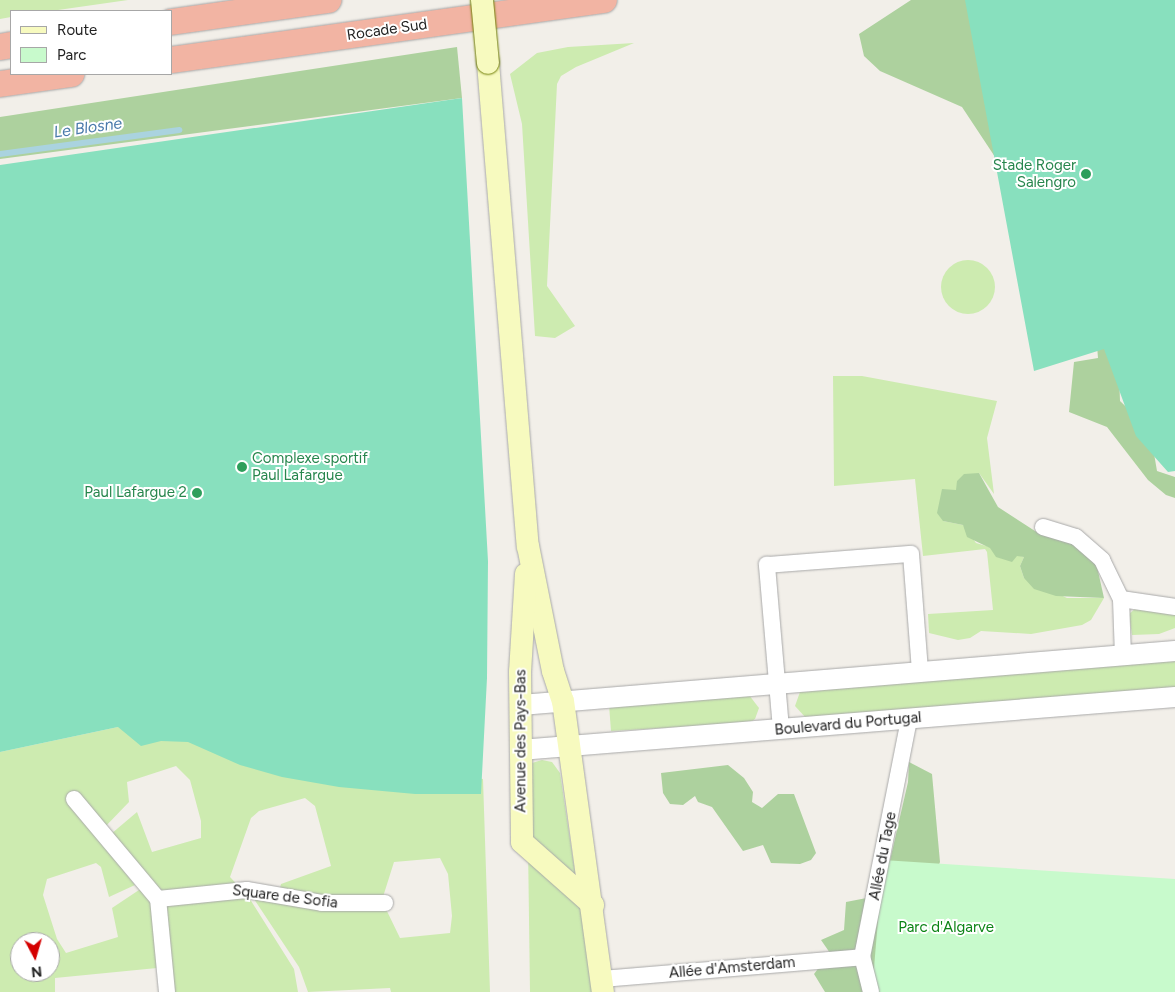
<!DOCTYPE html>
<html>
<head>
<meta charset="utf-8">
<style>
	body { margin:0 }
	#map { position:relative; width:1175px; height:992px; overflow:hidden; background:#f2efe9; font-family:Figtree,sans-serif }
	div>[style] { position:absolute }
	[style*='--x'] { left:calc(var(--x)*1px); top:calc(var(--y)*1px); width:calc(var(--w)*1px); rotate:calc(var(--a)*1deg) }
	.grass>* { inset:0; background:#cdebb0 }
	.round { border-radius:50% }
	.forest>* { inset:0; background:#add19e }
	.park>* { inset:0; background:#c8facc }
	.pitch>* { inset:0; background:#88e0be }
	.stream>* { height:6px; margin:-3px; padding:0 3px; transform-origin:3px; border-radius:3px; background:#aad3df }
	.roads { filter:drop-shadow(0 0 1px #a9a9a9) drop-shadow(0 0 1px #a9a9a9) }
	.minor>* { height:16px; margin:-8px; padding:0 8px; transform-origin:8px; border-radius:8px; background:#fff }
	.tertiary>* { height:20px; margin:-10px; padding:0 10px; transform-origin:10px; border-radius:10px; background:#fff }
	.secondary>* { height:22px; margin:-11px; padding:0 11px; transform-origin:11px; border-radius:11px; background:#f7fabf }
	.trunk>* { height:26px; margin:-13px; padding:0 13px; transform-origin:13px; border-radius:13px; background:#f2b4a3 }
	.bridges { filter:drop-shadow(0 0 1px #707d05) drop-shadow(0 0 1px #707d05) }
	.secondary-bridge>* { height:22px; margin:-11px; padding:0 11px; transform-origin:11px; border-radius:11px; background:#f7fabf }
	.dots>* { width:14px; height:14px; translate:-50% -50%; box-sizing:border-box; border:2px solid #fff; border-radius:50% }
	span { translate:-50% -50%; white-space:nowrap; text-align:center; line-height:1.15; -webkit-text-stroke:4px #fff; paint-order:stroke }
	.street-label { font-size:15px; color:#222 }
	.leisure-label { font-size:15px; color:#27864d }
	.right { translate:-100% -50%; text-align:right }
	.left { translate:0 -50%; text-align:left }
	.park-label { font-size:15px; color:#0c8416 }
	.water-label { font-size:16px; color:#4a7aab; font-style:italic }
	.legend { position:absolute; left:10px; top:10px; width:162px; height:65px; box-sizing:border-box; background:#fff; border:1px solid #a7a7a7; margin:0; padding:6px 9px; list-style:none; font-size:15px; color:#222 }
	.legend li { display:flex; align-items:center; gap:10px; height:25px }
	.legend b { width:25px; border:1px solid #a7a7a7 }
	.north { position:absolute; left:10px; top:932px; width:50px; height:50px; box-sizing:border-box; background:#fff; border:1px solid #a7a7a7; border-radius:50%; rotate:174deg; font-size:14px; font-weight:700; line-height:20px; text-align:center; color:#222 }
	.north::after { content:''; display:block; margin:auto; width:18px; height:22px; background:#d40000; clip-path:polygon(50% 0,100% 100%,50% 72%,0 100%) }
</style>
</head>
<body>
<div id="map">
	<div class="grass">
		<div style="clip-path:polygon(0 0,128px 0,51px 11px,11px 11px,11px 17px,0 19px)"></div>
		<div style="clip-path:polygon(634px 43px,576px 67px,561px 76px,557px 84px,547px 286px,575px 326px,555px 338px,535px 336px,522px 124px,510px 74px,537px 53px,568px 47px)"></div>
		<div class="round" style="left:941px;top:260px;width:54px;height:54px"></div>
		<div style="clip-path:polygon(833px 376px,862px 376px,997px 401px,987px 438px,994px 494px,979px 473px,956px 490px,943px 521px,963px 525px,976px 543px,1024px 557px,1020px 566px,1024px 578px,1067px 598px,1104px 598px,1091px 620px,1082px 625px,1031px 634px,981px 631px,970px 638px,958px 640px,929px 633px,928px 614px,993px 610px,987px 552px,985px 549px,923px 556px,915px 479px,834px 486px)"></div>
		<div style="clip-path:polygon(1137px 607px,1175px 614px,1175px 628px,1159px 634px,1132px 635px,1129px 614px)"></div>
		<div style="clip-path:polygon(1175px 659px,1175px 689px,806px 718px,795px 706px,800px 692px)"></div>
		<div style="clip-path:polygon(749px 695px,759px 708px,755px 719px,749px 723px,611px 731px,609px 705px)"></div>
		<div style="clip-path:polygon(evenodd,118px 727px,483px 779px,490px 992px,391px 992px,390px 988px,308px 992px,299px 967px,252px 896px,384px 905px,400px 938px,450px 933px,452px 916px,448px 874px,440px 858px,394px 862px,382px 900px,279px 892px,281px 884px,331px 866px,315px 806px,305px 798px,259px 811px,251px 818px,230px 877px,248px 896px,294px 969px,298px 992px,174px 992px,162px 906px,111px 834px,137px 812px,152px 852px,201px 838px,201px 821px,190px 780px,176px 766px,127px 782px,129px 802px,103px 829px,73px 807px,135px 885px,109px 897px,101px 867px,96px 863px,47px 879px,43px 895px,57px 939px,66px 953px,118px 937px,112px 908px,142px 888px,151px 902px,157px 968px,55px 978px,55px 992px,0 992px,0 752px,118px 727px,20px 942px,50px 942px,50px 972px,20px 972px,20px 942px)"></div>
		<div style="clip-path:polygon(542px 760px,552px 762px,560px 773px,593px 992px,530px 992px,527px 771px,532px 763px)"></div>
	</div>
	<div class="forest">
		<div style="clip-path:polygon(911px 0,1175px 0,1119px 373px,1120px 401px,1150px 430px,1157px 471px,1175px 477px,1175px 498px,1166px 495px,1148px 480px,1107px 427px,1069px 412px,1074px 362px,1098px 358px,1097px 346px,1003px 169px,962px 107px,880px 71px,864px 56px,859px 34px)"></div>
		<div style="clip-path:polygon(457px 47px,462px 98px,0 159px,0 117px)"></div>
		<div style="clip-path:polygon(979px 473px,998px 507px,1035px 531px,1074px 544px,1096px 562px,1104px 598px,1056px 596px,1034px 589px,1024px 578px,1020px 566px,1024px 557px,1017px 556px,1012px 562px,996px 557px,990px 548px,967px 537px,963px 525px,943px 521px,937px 513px,942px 489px,956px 490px,957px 481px,964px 474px)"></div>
		<div style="clip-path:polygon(909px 762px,932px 774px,940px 862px,927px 894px,985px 992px,825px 992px,814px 974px,830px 953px,821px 940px,844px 930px,846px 902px,882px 895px,908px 782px)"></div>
		<div style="clip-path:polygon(728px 765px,744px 778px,753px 792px,752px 802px,762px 808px,778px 794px,794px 794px,816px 853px,811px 860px,800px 864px,771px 863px,763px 845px,743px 851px,712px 807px,698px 802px,695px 796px,683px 805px,670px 804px,663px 793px,661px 773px)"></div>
	</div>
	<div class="park">
		<div style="clip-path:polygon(883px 860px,1175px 879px,1175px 992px,872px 992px)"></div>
	</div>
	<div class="pitch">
		<div style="clip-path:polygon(965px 0,1175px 0,1175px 471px,1168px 472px,1136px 436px,1104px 349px,1034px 371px)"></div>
		<div style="clip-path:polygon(462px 98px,488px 561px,487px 678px,481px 794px,415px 794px,339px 787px,282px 777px,240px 765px,188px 742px,161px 741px,141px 746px,118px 727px,0 752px,0 165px)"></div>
	</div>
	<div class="stream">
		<div style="--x:0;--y:154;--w:181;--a:-7.6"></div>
	</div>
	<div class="roads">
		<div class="minor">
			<div style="--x:1043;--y:527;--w:34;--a:17"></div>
			<div style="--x:1076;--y:537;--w:35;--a:41"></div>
			<div style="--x:1102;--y:560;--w:43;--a:64"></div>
			<div style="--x:1121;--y:599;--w:56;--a:88"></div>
			<div style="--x:1121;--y:599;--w:55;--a:8.4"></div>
			<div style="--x:781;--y:729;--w:165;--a:-94.9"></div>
			<div style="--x:767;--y:565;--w:144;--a:-4.4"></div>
			<div style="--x:911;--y:554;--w:118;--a:85.6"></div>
			<div style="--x:74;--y:799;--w:131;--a:50"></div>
			<div style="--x:602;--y:979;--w:261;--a:-4.8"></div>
			<div style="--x:167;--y:992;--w:93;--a:-95.5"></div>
			<div style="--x:158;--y:899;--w:89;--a:-5.8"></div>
			<div style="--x:247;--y:890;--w:76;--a:9.8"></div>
			<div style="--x:322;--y:903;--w:63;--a:0"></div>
			<div style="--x:871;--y:992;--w:36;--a:-104"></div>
			<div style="--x:862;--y:957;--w:243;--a:-78.8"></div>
		</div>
		<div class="tertiary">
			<div style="--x:521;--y:705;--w:656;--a:-4.72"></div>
			<div style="--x:520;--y:750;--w:657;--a:-4.63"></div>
		</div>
		<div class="secondary">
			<div style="--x:488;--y:63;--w:485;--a:85.3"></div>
			<div style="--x:528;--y:546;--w:127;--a:78.7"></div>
			<div style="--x:553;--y:671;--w:32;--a:72"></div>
			<div style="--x:563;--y:701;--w:294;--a:82.2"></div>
			<div style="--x:526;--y:574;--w:98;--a:93.5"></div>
			<div style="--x:520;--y:672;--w:170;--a:89.3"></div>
			<div style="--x:522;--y:842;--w:95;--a:41.6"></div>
		</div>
		<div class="trunk">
			<div style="--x:171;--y:22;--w:159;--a:-8"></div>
			<div style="--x:0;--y:47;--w:11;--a:-10"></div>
			<div style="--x:171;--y:60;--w:437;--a:-7.9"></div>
			<div style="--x:0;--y:84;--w:72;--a:-8"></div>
		</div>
	</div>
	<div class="bridges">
		<div class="secondary-bridge">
			<div style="--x:482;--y:0;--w:63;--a:84.6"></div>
		</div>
	</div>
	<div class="dots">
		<div style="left:1086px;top:174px;background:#2e9e5b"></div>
		<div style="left:242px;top:467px;background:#2e9e5b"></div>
		<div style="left:197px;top:493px;background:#2e9e5b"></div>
	</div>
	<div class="street-label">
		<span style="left:387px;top:30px;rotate:-8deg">Rocade Sud</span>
		<span style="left:848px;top:724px;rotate:-5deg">Boulevard du Portugal</span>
		<span style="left:521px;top:741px;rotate:-90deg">Avenue des Pays-Bas</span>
		<span style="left:883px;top:856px;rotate:-79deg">Allée du Tage</span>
		<span style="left:285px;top:897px;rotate:7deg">Square de Sofia</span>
		<span style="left:732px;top:968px;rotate:-5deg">Allée d'Amsterdam</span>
	</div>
	<div class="leisure-label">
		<span class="right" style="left:1076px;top:174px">Stade Roger<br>Salengro</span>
		<span class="left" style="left:252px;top:467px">Complexe sportif<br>Paul Lafargue</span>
		<span class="right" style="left:187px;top:493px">Paul Lafargue 2</span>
	</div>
	<div class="park-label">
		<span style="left:946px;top:928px">Parc d'Algarve</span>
	</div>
	<div class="water-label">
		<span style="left:88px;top:128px;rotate:-8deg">Le Blosne</span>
	</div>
	<ul class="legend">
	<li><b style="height:6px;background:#f7fabf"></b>Route</li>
	<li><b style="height:14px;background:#c8facc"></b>Parc</li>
	</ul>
	<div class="north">N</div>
</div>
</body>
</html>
